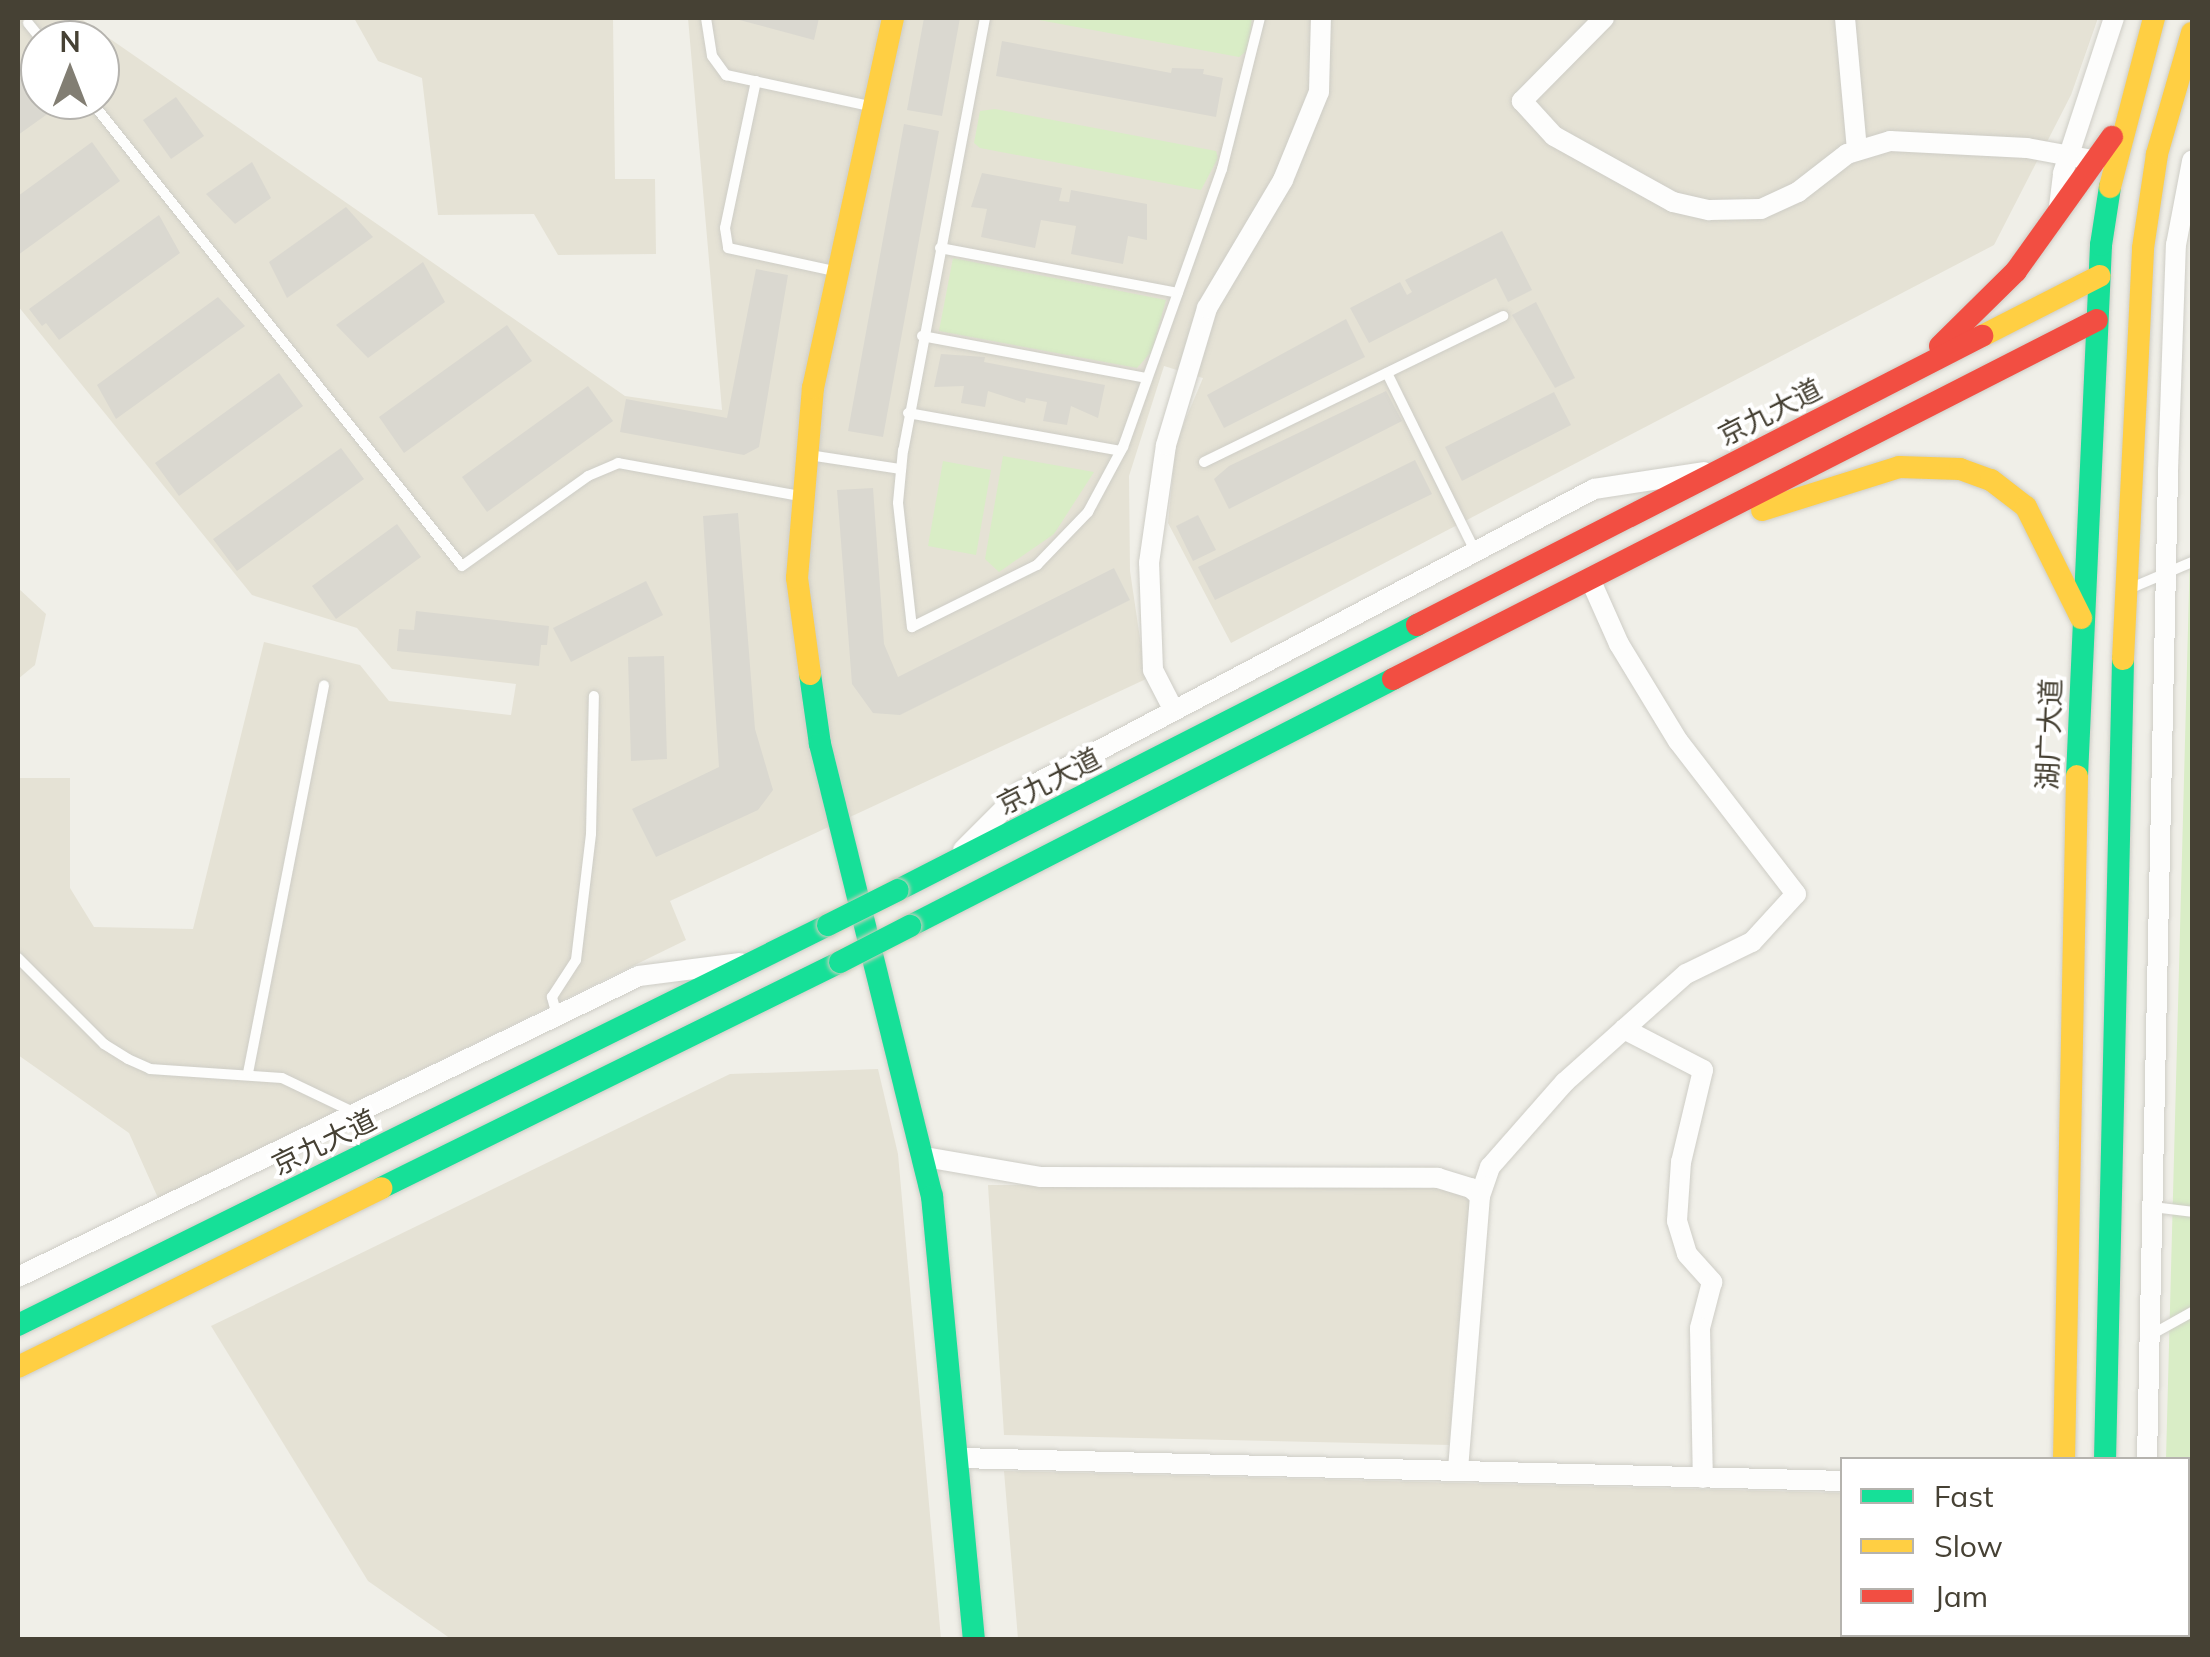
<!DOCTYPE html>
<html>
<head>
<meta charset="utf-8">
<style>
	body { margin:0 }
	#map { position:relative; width:2210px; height:1657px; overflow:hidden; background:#f0efe8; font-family:Mulish,"Noto Sans SC",sans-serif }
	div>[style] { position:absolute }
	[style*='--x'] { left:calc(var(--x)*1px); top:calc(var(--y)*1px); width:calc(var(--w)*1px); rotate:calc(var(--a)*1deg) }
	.residential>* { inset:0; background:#e5e2d5 }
	.green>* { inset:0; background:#d9edc6 }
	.building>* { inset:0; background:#dad8d0 }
	.roads { filter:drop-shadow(0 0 2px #cecdc6) drop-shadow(0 0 2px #cecdc6) }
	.lane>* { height:10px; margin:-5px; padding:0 5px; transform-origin:5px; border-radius:5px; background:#fdfdfc }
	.street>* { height:20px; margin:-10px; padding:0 10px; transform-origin:10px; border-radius:10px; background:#fdfdfc }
	.fast>* { height:22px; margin:-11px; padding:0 11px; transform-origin:11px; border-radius:11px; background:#16e098 }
	.slow>* { height:22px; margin:-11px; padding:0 11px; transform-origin:11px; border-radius:11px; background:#ffcf43 }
	.jam>* { height:22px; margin:-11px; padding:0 11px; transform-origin:11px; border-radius:11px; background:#f24e42 }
	.bridges { filter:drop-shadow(0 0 2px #d0cdbe) drop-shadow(0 0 2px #d0cdbe) }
	.fast-bridge>* { height:22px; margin:-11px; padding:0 11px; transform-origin:11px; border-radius:11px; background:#16e098 }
	span { translate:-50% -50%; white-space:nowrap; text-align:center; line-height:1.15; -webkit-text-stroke:8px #fff; paint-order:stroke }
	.street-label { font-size:28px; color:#464134 }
	.frame { position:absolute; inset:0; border:20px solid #464134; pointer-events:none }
	.legend { position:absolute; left:1840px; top:1457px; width:350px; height:180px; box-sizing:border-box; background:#fff; border:2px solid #b5b3ae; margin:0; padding:12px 18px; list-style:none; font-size:30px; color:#464134 }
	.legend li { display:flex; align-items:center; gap:20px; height:50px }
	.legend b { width:50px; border:2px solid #b5b3ae }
	.north { position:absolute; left:20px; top:20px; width:100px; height:100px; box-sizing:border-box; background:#fff; border:2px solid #b5b3ae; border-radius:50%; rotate:0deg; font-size:28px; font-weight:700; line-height:40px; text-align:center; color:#464134 }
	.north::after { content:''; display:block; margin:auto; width:35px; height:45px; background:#827e73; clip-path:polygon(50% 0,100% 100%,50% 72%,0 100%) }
</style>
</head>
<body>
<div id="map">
	<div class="residential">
		<div style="clip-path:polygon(evenodd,18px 18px,80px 18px,625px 396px,722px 410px,688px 18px,2098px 18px,2071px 95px,1994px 245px,1231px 643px,1168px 523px,1176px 442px,1203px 378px,1164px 366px,1129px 476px,1130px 571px,1146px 679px,670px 901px,686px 940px,158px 1198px,129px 1133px,18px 1055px,18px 778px,70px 778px,70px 888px,94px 927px,193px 929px,264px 642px,360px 665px,389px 701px,511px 715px,516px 684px,392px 669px,357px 628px,252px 595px,18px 306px,18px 18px,40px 40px,100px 40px,100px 100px,40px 100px,40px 40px)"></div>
		<div style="clip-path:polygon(354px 18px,613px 18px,615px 179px,655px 179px,656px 254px,558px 255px,534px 214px,438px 215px,422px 78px,378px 61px)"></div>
		<div style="clip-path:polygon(18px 588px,46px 614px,35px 665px,18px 679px)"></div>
		<div style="clip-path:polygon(878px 1069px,898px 1154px,941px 1639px,451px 1639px,368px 1581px,211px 1326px,730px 1074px)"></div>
		<div style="clip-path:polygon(1448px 1184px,1470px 1198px,1449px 1445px,1004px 1435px,988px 1185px)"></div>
		<div style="clip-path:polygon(1004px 1471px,1842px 1493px,1842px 1634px,2013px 1634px,2013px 1639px,1018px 1639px)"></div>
	</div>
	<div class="green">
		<div style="clip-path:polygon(1028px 18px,1252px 18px,1248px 50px,1239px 57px)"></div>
		<div style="clip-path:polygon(995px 109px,1216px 151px,1218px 158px,1201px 190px,980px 148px,974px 143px,980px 111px)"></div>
		<div style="clip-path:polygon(953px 258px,1166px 300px,1152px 351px,1137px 368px,939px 331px)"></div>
		<div style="clip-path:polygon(1003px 456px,1094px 472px,1054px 534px,999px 572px,985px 559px)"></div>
		<div style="clip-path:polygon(943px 461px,991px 470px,976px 555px,928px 546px)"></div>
		<div style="clip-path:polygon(2192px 477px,2192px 1639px,2161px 1640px,2188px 1634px,2188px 1460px,2166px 1459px)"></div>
	</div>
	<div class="building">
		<div style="clip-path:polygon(732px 18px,819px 18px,814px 40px)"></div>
		<div style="clip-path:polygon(924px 18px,960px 18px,942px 116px,907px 110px)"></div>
		<div style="clip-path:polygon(1002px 41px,1171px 73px,1172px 68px,1204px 69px,1203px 74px,1223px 78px,1216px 117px,996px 76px)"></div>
		<div style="clip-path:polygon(37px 66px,40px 100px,67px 100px,18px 135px,18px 80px)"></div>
		<div style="clip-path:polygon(176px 97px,204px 136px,171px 159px,143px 120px)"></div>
		<div style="clip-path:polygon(904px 124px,939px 131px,883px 437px,848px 431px)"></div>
		<div style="clip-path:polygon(92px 142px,120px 181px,18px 255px,18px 196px)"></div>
		<div style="clip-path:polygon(252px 162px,271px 198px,235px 224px,206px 194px)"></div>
		<div style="clip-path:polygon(982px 173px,1062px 188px,1059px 201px,1069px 202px,1071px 190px,1147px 204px,1147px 240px,1128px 236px,1123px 264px,1071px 254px,1076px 226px,1041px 220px,1035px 248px,981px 237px,987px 209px,971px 207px)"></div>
		<div style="clip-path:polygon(346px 207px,373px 237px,287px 298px,269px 262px)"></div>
		<div style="clip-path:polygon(159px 215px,180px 253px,59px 340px,46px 323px,42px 326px,29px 309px)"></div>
		<div style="clip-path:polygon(1502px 231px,1532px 290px,1508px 302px,1496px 278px,1369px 343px,1350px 308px,1400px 282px,1407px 295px,1412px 292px,1405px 280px)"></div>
		<div style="clip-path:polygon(423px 262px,445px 302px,368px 358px,336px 325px)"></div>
		<div style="clip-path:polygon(756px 269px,788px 275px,759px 447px,744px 455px,620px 432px,626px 399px,727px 418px)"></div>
		<div style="clip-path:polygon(218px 297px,245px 326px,116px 419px,97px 385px)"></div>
		<div style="clip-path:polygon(1536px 302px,1575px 378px,1555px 388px,1512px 315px)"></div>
		<div style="clip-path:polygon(1346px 319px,1365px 357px,1224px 428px,1207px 395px)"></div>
		<div style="clip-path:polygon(507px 325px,532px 361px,404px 453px,379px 417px)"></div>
		<div style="clip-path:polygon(941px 354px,985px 357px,984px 362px,1105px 385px,1098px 418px,1071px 406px,1067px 425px,1043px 421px,1047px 402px,1026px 398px,1025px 403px,988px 391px,985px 407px,961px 403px,964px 386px,934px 387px)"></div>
		<div style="clip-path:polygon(279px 373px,303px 406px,179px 496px,155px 463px)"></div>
		<div style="clip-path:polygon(588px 386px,613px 421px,487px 512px,462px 477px)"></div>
		<div style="clip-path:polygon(1386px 391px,1402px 421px,1229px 509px,1214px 479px,1229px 466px)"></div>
		<div style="clip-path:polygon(1554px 392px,1571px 425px,1462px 481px,1445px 447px)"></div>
		<div style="clip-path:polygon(341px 448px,364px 479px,237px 571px,213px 539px)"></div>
		<div style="clip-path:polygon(1415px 460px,1432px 494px,1215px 600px,1198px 567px)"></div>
		<div style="clip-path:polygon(873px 488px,884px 644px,898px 677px,1114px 568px,1130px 600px,900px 715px,873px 713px,852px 684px,837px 490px)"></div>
		<div style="clip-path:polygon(738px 513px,755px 729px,773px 790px,758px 810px,656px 857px,632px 809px,719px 767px,703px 516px)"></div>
		<div style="clip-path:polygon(1198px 515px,1216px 550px,1193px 561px,1176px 526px)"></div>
		<div style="clip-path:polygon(397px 524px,421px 557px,336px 619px,312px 586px)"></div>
		<div style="clip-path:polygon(646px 581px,663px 615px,571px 662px,553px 628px)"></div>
		<div style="clip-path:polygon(416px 611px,549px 626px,547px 645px,541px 645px,539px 666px,397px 651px,399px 629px,414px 630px)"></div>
		<div style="clip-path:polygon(664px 656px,667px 759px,631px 761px,628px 657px)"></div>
	</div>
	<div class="roads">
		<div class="lane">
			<div style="--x:706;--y:18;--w:38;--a:81"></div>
			<div style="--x:712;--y:56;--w:24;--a:54"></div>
			<div style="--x:726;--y:75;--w:151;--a:12.2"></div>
			<div style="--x:985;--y:18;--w:440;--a:100.7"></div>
			<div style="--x:903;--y:450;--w:53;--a:95.4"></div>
			<div style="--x:898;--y:503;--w:125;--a:83.6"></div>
			<div style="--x:912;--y:627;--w:140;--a:-26.4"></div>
			<div style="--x:1037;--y:565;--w:74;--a:-46.1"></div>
			<div style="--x:1088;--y:512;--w:74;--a:-61.7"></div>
			<div style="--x:1123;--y:447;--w:295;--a:-70.4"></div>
			<div style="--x:1222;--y:169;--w:156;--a:-75.9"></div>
			<div style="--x:28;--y:23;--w:22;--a:51"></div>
			<div style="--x:756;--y:81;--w:150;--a:101.9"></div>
			<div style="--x:725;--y:228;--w:20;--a:81"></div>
			<div style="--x:728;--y:248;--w:108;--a:12.2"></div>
			<div style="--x:90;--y:100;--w:596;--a:51.4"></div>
			<div style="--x:462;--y:566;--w:155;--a:-35.5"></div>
			<div style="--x:588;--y:476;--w:33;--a:-23"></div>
			<div style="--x:618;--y:463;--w:184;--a:10.3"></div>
			<div style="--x:940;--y:248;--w:242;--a:10.7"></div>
			<div style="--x:922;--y:336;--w:229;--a:10.6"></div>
			<div style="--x:1387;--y:373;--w:199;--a:63.7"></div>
			<div style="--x:908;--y:413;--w:216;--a:10.1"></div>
			<div style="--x:809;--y:455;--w:93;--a:8.7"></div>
			<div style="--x:1204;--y:462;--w:333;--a:-26"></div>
			<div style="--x:2129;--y:589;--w:69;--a:-23.2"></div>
			<div style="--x:18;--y:958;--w:122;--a:45"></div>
			<div style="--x:104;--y:1044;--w:28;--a:32"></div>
			<div style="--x:128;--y:1059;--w:24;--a:24"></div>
			<div style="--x:150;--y:1069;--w:132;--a:3.9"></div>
			<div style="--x:282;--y:1078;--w:76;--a:25.6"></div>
			<div style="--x:557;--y:1015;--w:19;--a:-106"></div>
			<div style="--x:552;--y:997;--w:44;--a:-57"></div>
			<div style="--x:576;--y:960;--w:127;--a:-83.2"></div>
			<div style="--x:591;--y:834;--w:138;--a:-88.8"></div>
			<div style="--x:248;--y:1073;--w:395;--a:-78.9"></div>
			<div style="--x:2153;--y:1207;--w:39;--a:7"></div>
			<div style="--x:2149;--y:1336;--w:49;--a:-29.2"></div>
		</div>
		<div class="street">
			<div style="--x:1604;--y:18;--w:117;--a:134.7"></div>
			<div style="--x:1522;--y:101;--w:47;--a:47.6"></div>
			<div style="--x:1554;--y:136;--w:136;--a:29"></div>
			<div style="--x:1673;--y:202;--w:37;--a:13"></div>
			<div style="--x:1709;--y:210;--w:52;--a:-1.1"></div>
			<div style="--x:1761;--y:209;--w:41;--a:-24.7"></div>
			<div style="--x:1798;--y:192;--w:62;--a:-37.8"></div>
			<div style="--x:1847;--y:154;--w:45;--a:-16.8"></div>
			<div style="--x:1890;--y:141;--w:137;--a:2.9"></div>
			<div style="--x:2027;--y:148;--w:71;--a:10.5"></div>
			<div style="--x:1845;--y:18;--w:133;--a:84.8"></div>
			<div style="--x:2059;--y:207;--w:34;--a:-83"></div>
			<div style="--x:2063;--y:173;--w:163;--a:-71.8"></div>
			<div style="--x:1172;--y:707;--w:42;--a:-117.2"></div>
			<div style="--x:1153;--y:670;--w:107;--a:-92.1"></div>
			<div style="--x:1149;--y:563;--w:119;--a:-81.8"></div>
			<div style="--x:1166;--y:445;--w:143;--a:-73.3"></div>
			<div style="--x:1207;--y:308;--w:149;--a:-59.3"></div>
			<div style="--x:1283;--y:180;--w:95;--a:-67.8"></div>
			<div style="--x:1319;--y:92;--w:74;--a:-88.5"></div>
			<div style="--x:963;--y:850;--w:83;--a:-45"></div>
			<div style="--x:1022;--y:791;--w:647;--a:-27.83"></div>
			<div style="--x:1594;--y:489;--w:111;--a:-8.8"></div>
			<div style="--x:1624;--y:1029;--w:89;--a:27.4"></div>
			<div style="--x:1703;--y:1070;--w:95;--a:103.4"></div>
			<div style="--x:1681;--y:1162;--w:59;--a:93.9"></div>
			<div style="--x:1677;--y:1221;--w:34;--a:73"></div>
			<div style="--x:1687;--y:1254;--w:38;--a:48"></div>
			<div style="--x:1712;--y:1282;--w:48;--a:104.6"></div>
			<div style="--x:1700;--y:1328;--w:150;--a:88.9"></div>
			<div style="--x:925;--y:1157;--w:118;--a:9.8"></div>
			<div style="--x:1041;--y:1177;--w:397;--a:0.1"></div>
			<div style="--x:1438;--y:1178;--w:34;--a:17"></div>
			<div style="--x:1471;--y:1188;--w:12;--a:42"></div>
			<div style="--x:1480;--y:1196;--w:276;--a:94.6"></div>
			<div style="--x:1480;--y:1196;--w:31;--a:-71"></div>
			<div style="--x:1490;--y:1167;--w:113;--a:-48.6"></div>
			<div style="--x:1565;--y:1082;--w:162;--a:-41.8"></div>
			<div style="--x:1686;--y:974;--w:73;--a:-25.9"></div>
			<div style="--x:1752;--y:942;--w:65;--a:-47.5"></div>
			<div style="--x:1796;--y:894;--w:193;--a:-127.6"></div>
			<div style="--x:1678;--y:741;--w:114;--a:-121.3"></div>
			<div style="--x:1619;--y:644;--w:69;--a:-114"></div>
			<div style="--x:18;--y:1277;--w:690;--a:-25.86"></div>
			<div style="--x:639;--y:976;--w:102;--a:-7.3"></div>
			<div style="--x:960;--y:1458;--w:882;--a:1.49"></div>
			<div style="--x:2147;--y:1460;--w:989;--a:-88.78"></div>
			<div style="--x:2168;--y:471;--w:226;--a:-88"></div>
			<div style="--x:2176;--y:245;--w:86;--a:-79.2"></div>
			<div style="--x:2143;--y:1640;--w:6;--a:-90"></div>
		</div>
		<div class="fast">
			<div style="--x:810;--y:674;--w:71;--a:81.9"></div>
			<div style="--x:820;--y:744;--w:466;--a:76.1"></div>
			<div style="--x:932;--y:1196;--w:446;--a:84.6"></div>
			<div style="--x:2077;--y:776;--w:532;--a:-87.41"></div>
			<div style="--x:2101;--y:245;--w:59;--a:-81.2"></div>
			<div style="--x:898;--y:890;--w:583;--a:-27.05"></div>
			<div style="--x:910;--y:926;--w:542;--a:-27.08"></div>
			<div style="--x:381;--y:1188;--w:512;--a:-26.21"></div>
			<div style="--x:18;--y:1325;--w:903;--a:-26.28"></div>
			<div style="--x:2105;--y:1460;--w:801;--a:-88.71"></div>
			<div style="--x:2101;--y:1634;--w:6;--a:90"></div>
			<div style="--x:2059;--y:1640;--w:6;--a:-81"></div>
		</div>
		<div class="slow">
			<div style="--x:2110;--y:187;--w:175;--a:-75.4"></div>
			<div style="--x:1982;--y:336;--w:132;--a:-27"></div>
			<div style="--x:1762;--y:510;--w:144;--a:-17.4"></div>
			<div style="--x:1899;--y:467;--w:61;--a:1.9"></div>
			<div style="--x:1960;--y:469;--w:33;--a:20"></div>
			<div style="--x:1991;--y:480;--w:44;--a:37.6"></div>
			<div style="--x:2026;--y:507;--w:124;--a:63.6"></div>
			<div style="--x:2123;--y:659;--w:411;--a:-87.2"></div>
			<div style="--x:2143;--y:248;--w:95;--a:-81.5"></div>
			<div style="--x:2157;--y:154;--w:126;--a:-73.9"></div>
			<div style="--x:810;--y:674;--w:97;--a:-97.7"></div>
			<div style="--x:797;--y:578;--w:191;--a:-85.2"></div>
			<div style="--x:813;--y:388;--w:379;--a:-77.8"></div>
			<div style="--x:18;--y:1367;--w:405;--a:-26.2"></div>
			<div style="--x:2064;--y:1460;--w:684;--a:-88.91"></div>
		</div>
		<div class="jam">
			<div style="--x:1940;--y:346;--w:107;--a:-44.6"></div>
			<div style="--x:2016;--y:271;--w:165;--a:-54.4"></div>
			<div style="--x:1417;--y:625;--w:635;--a:-27.09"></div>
			<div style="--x:1393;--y:679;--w:790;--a:-27.02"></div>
		</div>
	</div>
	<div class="bridges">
		<div class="fast-bridge">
			<div style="--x:828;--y:925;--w:78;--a:-26.6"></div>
			<div style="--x:840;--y:962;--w:79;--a:-27.2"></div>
		</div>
	</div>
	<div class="street-label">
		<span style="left:1770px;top:412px;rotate:-27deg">京九大道</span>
		<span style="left:2049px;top:734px;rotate:-88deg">湖广大道</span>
		<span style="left:1049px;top:781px;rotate:-27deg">京九大道</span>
		<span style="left:324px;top:1142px;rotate:-26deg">京九大道</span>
	</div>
	<div class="frame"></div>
	<ul class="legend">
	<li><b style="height:12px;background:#16e098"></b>Fast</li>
	<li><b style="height:12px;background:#ffcf43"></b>Slow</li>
	<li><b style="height:12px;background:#f24e42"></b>Jam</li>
	</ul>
	<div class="north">N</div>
</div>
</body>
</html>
